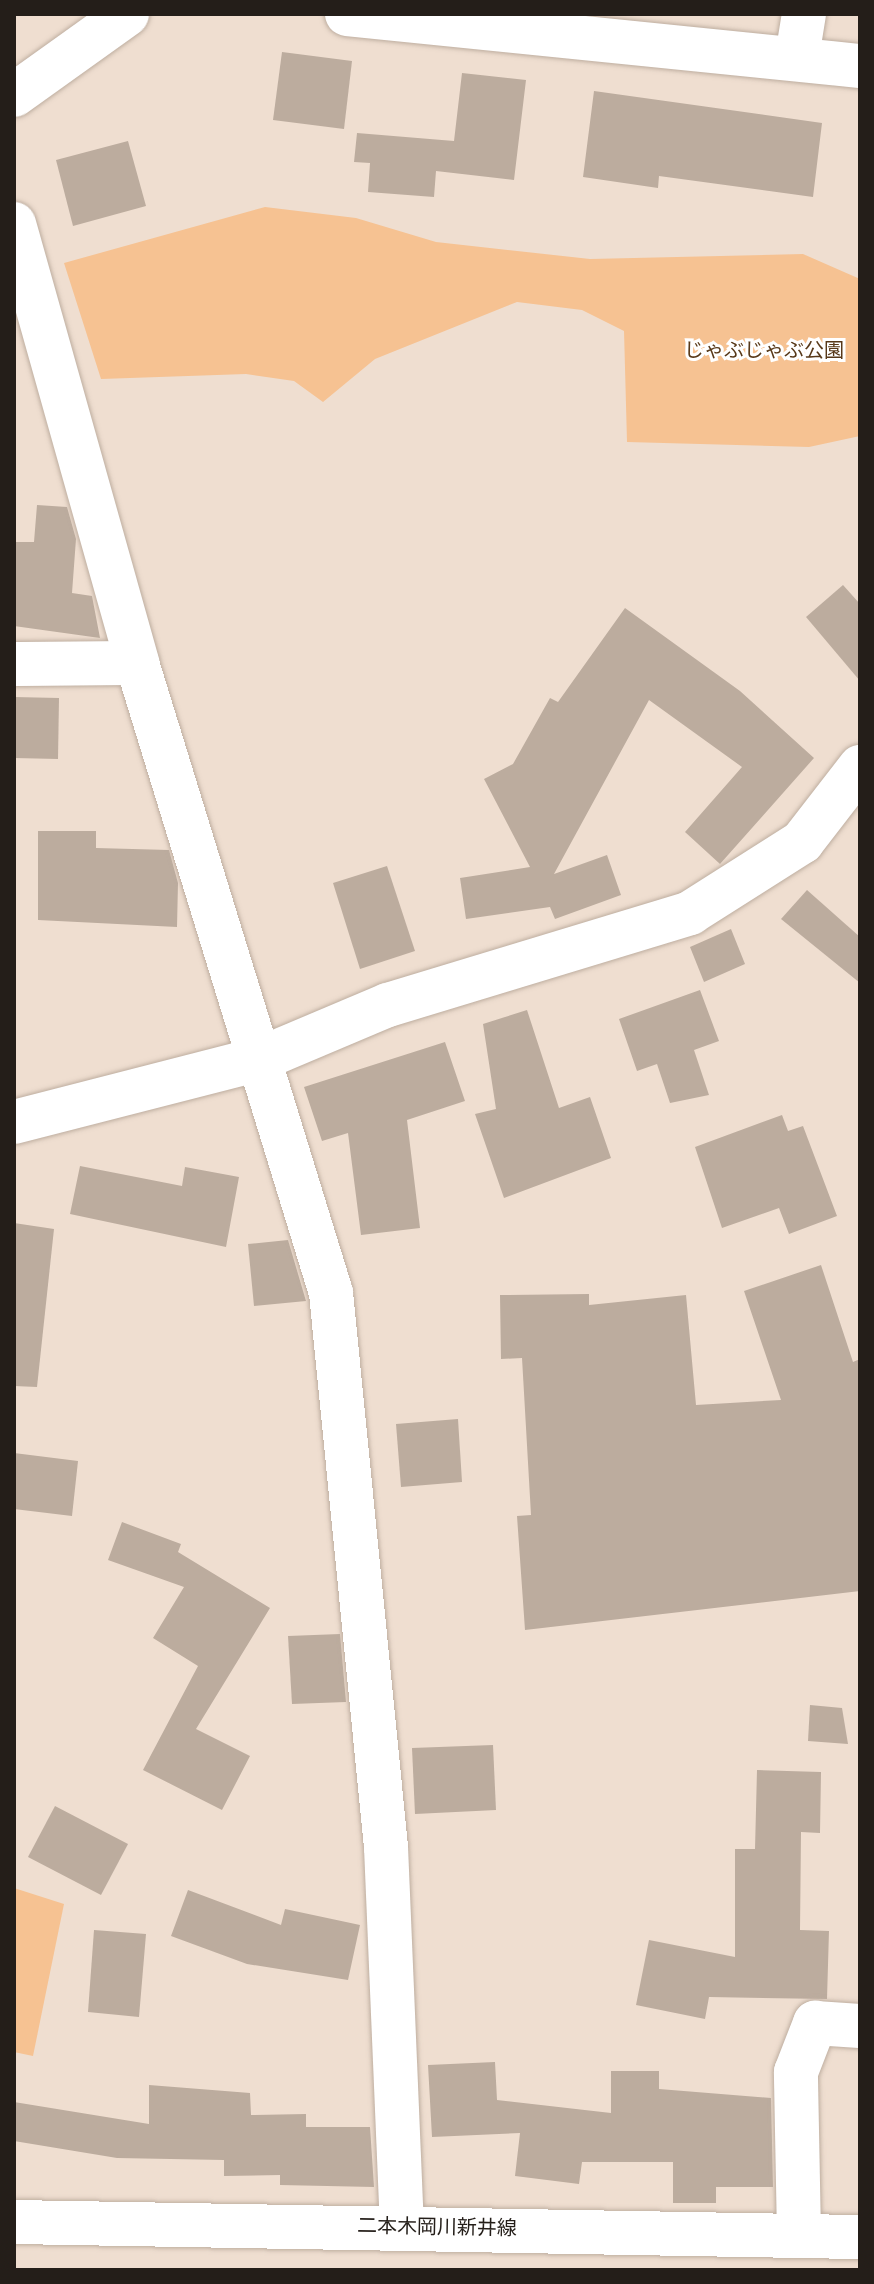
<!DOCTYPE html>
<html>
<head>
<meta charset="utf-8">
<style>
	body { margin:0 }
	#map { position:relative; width:874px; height:2284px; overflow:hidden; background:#efded0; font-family:Lato,"Noto Sans JP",sans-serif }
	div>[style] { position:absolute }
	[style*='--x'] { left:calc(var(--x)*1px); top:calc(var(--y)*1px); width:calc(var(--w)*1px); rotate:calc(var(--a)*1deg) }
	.green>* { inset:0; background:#f6c292 }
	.building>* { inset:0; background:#bcac9e }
	.roads { filter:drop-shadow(0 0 2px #beaea0) drop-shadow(0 0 2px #beaea0) }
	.minor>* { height:44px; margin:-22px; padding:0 22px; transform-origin:22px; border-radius:22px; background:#fff }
	.secondary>* { height:44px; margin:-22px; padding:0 22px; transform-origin:22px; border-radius:22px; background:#fff }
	span { translate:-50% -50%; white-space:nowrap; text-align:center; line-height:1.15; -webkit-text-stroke:6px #fff; paint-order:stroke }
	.park-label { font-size:20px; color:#583919 }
	.street-label { font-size:20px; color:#241e19 }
	.frame { position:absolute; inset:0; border:16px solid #241e19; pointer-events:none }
</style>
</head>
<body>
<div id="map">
	<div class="green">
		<div style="clip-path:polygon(265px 207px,356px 218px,436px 242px,590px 259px,803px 254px,860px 279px,860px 436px,809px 447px,627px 442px,624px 331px,582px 310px,517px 302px,375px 359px,323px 402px,294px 381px,246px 374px,101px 379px,64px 263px)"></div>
		<div style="clip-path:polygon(14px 1888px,64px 1904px,33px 2056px,14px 2052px)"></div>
	</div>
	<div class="building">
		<div style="clip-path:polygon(282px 52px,352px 61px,344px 129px,273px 120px)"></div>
		<div style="clip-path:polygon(462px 73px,526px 80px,514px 180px,436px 171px,434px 197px,368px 192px,370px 163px,354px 162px,357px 133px,454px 141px)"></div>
		<div style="clip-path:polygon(594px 91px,822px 123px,813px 197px,659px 176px,658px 188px,583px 177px)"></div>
		<div style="clip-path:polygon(128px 141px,146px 206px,73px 226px,56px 160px)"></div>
		<div style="clip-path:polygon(37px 505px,67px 507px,76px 539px,72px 593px,92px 596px,100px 638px,14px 626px,14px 542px,34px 542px)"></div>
		<div style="clip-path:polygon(843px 585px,860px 604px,860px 681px,806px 617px)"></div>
		<div style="clip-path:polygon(625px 608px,740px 691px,814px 758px,720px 864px,685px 832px,742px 767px,649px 700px,554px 874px,607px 855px,621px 895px,555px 919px,550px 907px,466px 919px,460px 878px,530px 867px,484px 779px,513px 764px,550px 698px,558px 702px)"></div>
		<div style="clip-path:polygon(14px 697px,59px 698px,58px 759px,14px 758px)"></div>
		<div style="clip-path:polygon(38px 831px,96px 831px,96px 848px,169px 850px,178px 883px,177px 927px,38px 920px)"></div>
		<div style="clip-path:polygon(387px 866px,415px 951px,360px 969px,333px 883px)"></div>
		<div style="clip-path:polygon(807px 890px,860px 937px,860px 983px,781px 919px)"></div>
		<div style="clip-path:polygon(731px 929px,745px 964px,704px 982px,690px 947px)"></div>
		<div style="clip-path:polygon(700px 990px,719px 1041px,694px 1050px,709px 1095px,670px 1103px,657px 1064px,637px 1071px,619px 1019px)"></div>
		<div style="clip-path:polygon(527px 1010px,559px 1108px,590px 1097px,611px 1158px,504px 1198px,475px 1114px,496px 1109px,483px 1024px)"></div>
		<div style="clip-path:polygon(445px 1042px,465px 1101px,407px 1120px,420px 1228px,361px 1235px,348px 1133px,322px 1141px,304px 1087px)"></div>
		<div style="clip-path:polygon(782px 1115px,788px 1131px,803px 1126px,837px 1216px,789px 1234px,779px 1208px,722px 1228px,695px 1147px)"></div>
		<div style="clip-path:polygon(80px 1166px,182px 1186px,185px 1167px,239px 1177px,226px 1247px,70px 1214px)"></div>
		<div style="clip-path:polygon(14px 1223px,54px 1229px,37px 1387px,14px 1386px)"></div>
		<div style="clip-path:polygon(288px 1240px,306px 1301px,254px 1306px,248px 1244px)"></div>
		<div style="clip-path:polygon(821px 1265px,853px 1362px,860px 1359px,860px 1591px,525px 1630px,517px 1516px,531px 1515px,522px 1358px,501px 1359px,500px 1295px,589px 1294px,589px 1305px,686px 1295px,696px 1405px,781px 1400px,744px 1291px)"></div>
		<div style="clip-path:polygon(458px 1419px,462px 1482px,401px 1487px,396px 1424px)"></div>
		<div style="clip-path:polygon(14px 1453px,78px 1461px,72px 1516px,14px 1509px)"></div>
		<div style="clip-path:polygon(122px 1522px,181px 1544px,178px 1552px,270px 1608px,196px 1729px,250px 1756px,222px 1810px,143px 1770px,198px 1666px,153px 1638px,184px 1587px,108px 1560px)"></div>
		<div style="clip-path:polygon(340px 1634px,346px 1702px,292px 1704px,288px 1636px)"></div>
		<div style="clip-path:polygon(810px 1705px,842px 1708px,848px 1744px,808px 1741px)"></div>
		<div style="clip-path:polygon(493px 1745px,496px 1810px,415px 1814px,412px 1748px)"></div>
		<div style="clip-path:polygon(757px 1770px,821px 1772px,820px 1833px,801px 1832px,800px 1930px,829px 1931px,827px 1999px,709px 1997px,705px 2019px,636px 2005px,649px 1940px,735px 1957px,735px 1849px,755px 1849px)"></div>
		<div style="clip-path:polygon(55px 1806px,128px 1844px,101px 1895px,28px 1857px)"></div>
		<div style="clip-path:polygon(188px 1890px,281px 1925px,285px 1909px,360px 1925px,348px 1980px,247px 1964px,171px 1936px)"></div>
		<div style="clip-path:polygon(94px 1930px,146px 1934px,139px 2017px,88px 2012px)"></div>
		<div style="clip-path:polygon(495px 2062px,497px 2100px,611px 2113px,611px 2071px,659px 2071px,659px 2089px,771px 2098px,773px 2187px,716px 2187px,716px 2203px,673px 2203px,673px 2162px,582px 2162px,579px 2184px,515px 2176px,520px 2133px,432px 2137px,428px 2065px)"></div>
		<div style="clip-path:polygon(149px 2085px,250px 2093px,251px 2115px,306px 2114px,306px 2127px,370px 2127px,374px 2187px,280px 2185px,280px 2175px,224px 2176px,224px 2160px,117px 2158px,14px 2141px,14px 2102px,149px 2124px)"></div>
	</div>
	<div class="roads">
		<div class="minor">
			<div style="--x:347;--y:14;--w:516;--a:5.79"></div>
			<div style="--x:797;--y:57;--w:44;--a:-80.8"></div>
			<div style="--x:14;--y:95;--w:139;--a:-35.6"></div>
			<div style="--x:14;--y:224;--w:456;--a:74.3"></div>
			<div style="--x:137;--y:663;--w:659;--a:72.88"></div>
			<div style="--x:331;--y:1293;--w:557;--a:84.33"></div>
			<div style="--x:386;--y:1847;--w:378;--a:87.6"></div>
			<div style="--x:14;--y:664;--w:123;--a:-0.5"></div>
			<div style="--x:14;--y:1122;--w:254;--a:-14.4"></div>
			<div style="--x:260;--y:1059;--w:139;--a:-22.9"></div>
			<div style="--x:388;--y:1005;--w:316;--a:-16.9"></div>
			<div style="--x:690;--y:913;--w:133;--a:-32.4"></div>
			<div style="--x:802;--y:842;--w:95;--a:-52.3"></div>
			<div style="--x:799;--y:2235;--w:163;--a:-91.1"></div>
			<div style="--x:796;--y:2072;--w:53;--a:-68.8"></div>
			<div style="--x:815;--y:2023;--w:45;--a:3.8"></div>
		</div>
		<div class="secondary">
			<div style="--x:14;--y:2222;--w:846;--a:1.02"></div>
		</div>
	</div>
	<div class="park-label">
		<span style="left:764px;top:349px">じゃぶじゃぶ公園</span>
	</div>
	<div class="street-label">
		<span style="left:437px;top:2226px;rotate:1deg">二本木岡川新井線</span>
	</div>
	<div class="frame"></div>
</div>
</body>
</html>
